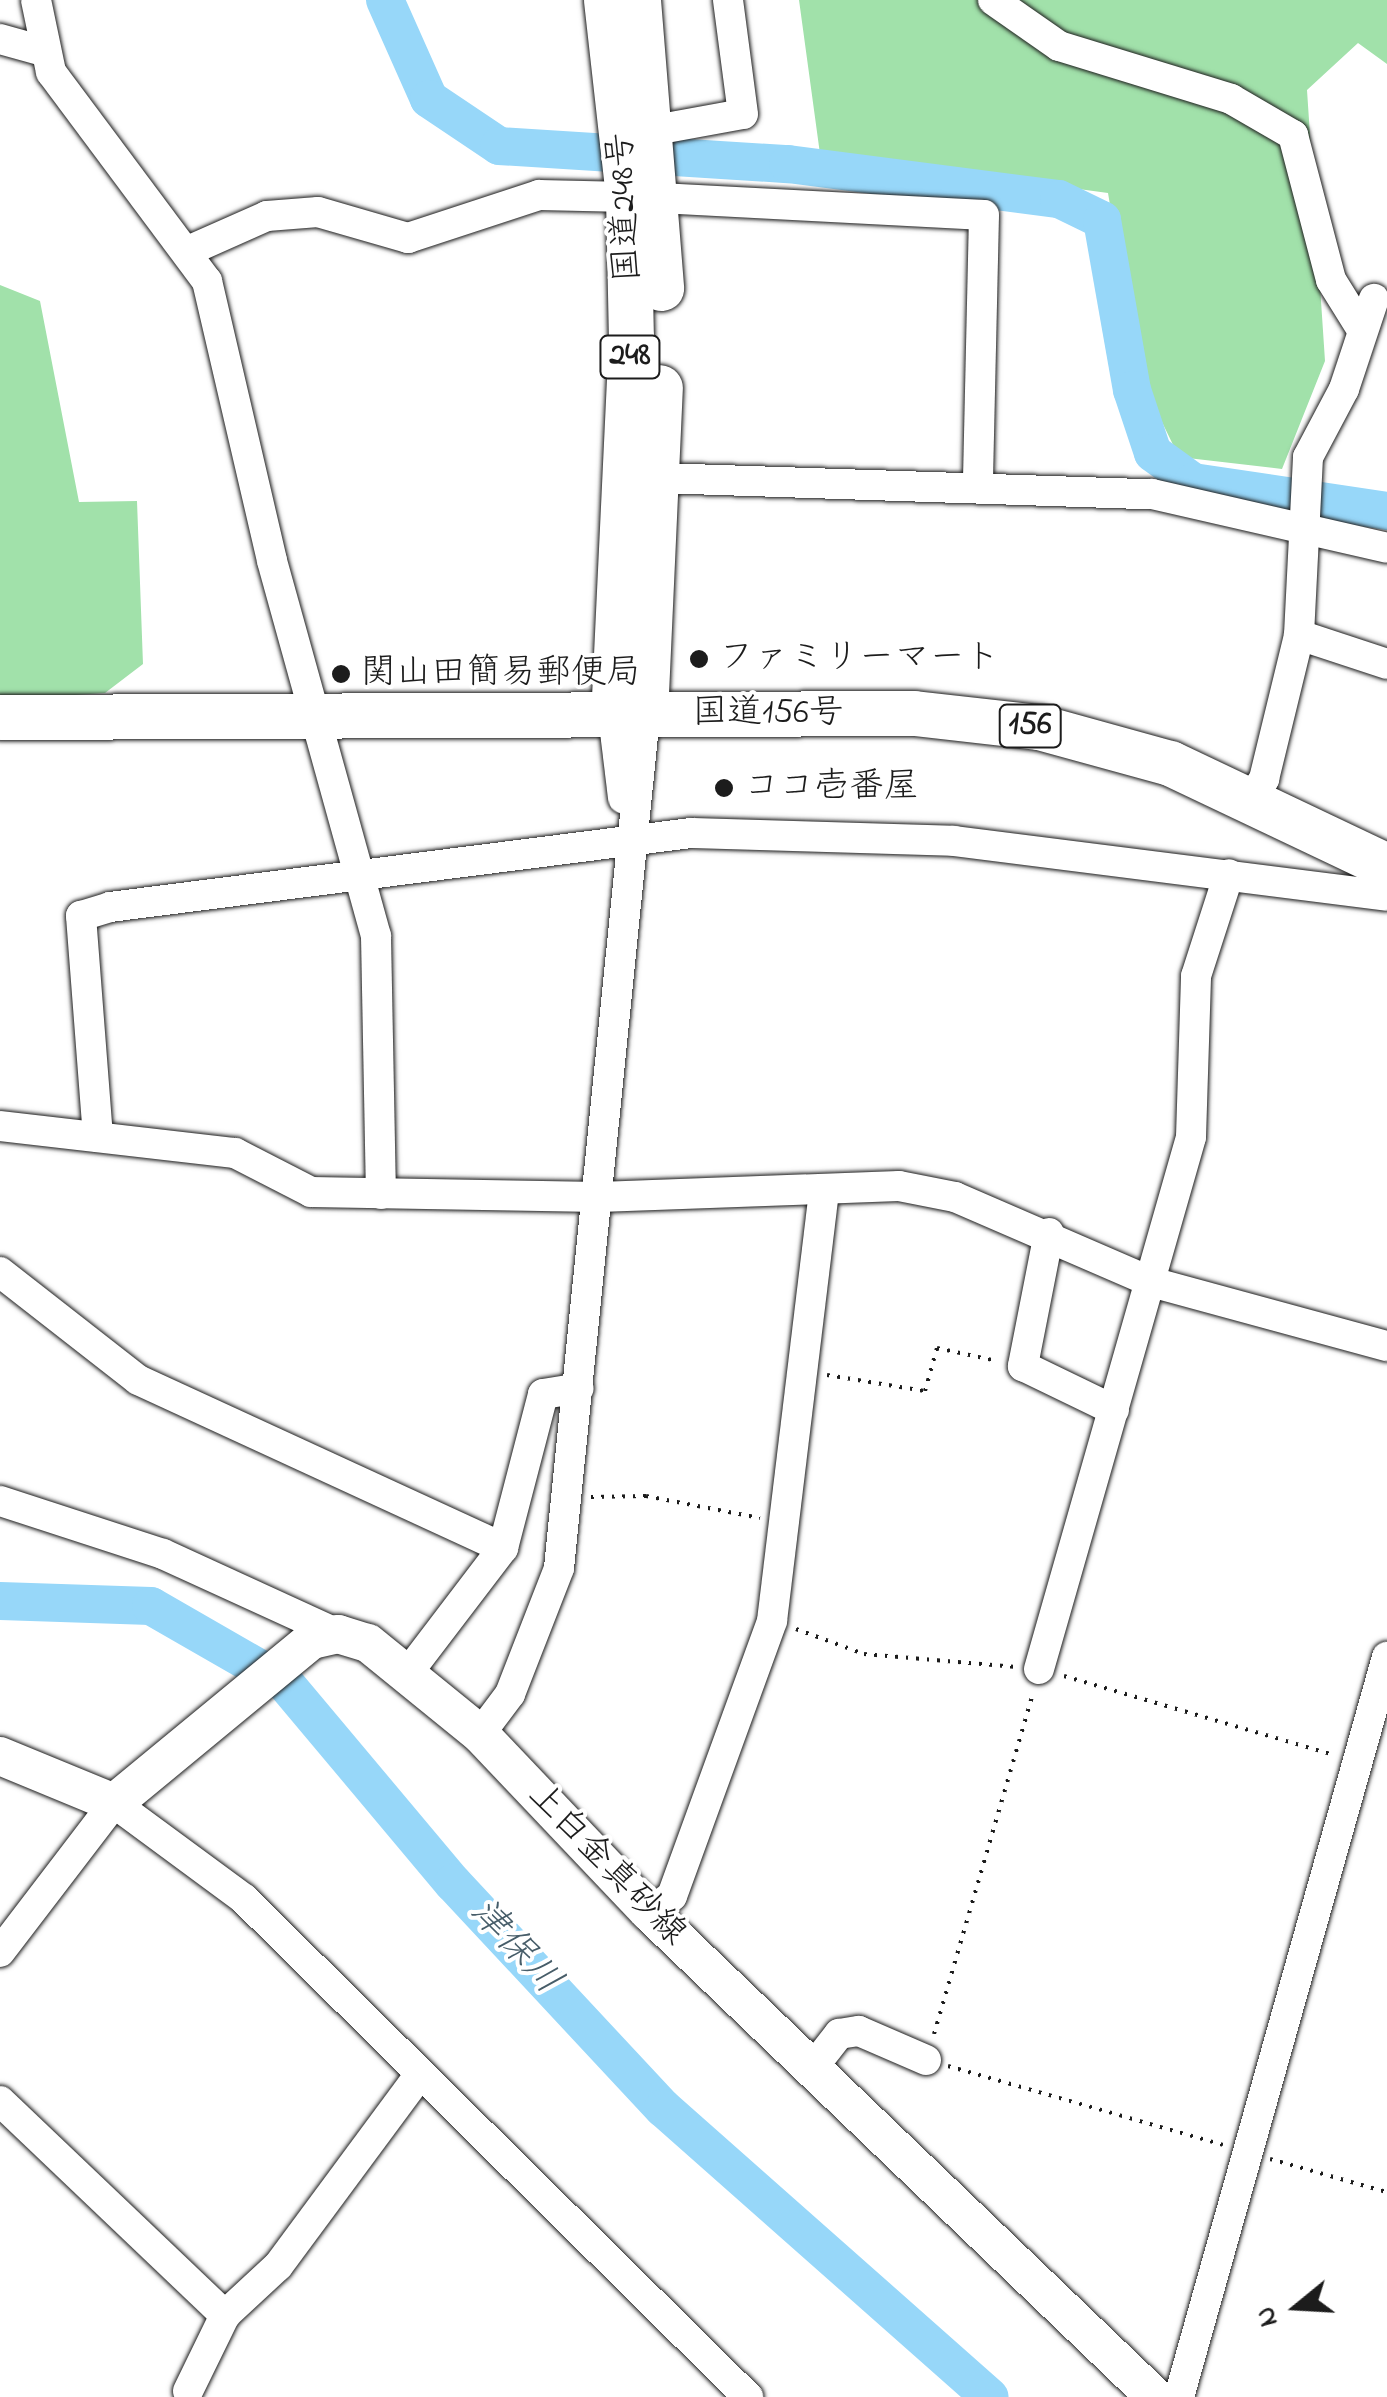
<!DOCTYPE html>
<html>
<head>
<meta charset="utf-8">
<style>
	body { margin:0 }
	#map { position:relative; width:1387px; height:2397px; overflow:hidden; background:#fff; font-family:"Indie Flower","Klee One",sans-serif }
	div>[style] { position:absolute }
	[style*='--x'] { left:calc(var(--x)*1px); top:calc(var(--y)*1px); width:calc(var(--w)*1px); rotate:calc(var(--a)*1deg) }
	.green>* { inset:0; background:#a1e1aa }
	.river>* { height:38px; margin:-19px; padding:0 19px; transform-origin:19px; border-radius:19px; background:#97d7f9 }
	.path>* { height:4px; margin-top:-2px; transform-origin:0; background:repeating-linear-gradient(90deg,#1c1c1c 0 2.5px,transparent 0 10.5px) }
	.roads { filter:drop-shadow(0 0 2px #1c1c1c) drop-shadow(0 0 2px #1c1c1c) }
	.minor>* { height:30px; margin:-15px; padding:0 15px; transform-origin:15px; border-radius:15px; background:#fff }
	.major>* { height:38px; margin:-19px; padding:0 19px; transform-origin:19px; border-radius:19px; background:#fff }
	.highway>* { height:45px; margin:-22.5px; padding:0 22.5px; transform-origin:22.5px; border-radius:22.5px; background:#fff }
	.dots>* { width:28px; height:28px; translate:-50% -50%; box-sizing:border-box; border:5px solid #fff; border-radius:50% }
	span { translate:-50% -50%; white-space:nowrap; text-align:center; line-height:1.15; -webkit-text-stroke:8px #fff; paint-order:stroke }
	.shield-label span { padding:2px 8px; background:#fff; border:2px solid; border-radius:8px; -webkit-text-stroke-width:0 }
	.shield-label { font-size:32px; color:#1c1c1c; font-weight:700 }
	.street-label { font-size:35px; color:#1c1c1c }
	.poi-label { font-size:35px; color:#1c1c1c }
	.left { translate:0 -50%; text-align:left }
	.water-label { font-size:38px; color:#475d69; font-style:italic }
	.north { position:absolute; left:1247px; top:2257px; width:100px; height:100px; -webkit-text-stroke:8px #fff; paint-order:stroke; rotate:252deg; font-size:28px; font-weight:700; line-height:40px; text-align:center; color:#1c1c1c }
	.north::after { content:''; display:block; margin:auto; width:35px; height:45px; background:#1c1c1c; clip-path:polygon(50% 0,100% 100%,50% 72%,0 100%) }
</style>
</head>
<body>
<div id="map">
	<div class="green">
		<div style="clip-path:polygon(799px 0,1387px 0,1387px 64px,1358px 43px,1307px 90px,1325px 361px,1282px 469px,1179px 457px,1138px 373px,1108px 193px,820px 154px)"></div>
		<div style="clip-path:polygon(0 285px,40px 301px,79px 502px,137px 501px,143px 664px,105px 693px,0 700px)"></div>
	</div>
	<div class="river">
		<div style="--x:385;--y:0;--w:108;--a:66"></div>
		<div style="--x:429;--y:99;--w:84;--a:33.9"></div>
		<div style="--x:499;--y:146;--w:290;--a:3.6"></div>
		<div style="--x:788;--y:164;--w:273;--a:7.4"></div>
		<div style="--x:1059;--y:199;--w:48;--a:26"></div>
		<div style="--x:1102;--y:220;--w:173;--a:80"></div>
		<div style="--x:1132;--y:390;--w:66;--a:71.6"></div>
		<div style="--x:1153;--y:453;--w:49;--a:35.9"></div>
		<div style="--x:1193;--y:482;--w:196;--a:8.5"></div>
		<div style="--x:0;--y:1601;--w:151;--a:1.9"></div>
		<div style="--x:151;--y:1606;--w:155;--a:29.9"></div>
		<div style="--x:285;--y:1683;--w:261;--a:50"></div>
		<div style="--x:453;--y:1883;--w:308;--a:47"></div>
		<div style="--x:663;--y:2108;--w:436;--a:41.5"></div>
	</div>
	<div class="path">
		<div style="--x:827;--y:1375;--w:99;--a:9.3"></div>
		<div style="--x:925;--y:1391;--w:45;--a:-74.4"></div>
		<div style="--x:937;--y:1348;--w:61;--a:12.2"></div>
		<div style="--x:591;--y:1497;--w:55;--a:-1"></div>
		<div style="--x:646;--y:1496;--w:116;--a:10.9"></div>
		<div style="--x:796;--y:1629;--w:72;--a:20.2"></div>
		<div style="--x:864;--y:1654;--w:153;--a:4.9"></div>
		<div style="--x:1064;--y:1676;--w:281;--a:16.3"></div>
		<div style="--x:934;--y:2034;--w:355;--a:-73.8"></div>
		<div style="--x:948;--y:2066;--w:286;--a:16"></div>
		<div style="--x:1270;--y:2159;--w:122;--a:15.8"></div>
	</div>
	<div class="roads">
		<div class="minor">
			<div style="--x:36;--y:0;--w:74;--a:78.2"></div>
			<div style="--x:51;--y:72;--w:261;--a:53.3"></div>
			<div style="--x:207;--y:281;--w:287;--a:76.9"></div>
			<div style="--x:272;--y:561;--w:389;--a:74.5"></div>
			<div style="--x:376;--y:936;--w:258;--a:88.9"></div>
			<div style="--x:993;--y:0;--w:80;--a:34.9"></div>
			<div style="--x:1059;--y:46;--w:180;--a:17.1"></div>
			<div style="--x:1231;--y:99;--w:72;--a:30.1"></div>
			<div style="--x:1293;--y:135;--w:150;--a:75.3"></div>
			<div style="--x:1331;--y:280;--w:53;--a:58.1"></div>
			<div style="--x:0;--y:39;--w:45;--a:15.6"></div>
			<div style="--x:655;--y:130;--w:89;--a:-10.3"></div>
			<div style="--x:743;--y:114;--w:115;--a:-97.5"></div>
			<div style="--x:660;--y:198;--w:324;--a:3"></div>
			<div style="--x:984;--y:215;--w:271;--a:91.3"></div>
			<div style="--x:188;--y:251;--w:86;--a:-23.9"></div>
			<div style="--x:267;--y:216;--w:51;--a:-4.5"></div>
			<div style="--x:318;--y:212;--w:94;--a:16.1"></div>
			<div style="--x:408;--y:238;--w:138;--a:-18.2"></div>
			<div style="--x:539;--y:195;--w:89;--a:1.3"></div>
			<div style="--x:659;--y:478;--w:493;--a:1.9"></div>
			<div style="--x:1152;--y:494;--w:241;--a:12.9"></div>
			<div style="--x:1299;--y:635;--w:93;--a:18.2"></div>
			<div style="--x:613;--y:715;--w:84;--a:83.1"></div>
			<div style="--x:1252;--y:797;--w:22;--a:-56"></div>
			<div style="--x:1264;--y:779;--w:148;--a:-76.3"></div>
			<div style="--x:1299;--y:635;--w:178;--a:-87.1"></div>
			<div style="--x:1308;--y:457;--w:77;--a:-62.1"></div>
			<div style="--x:1344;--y:389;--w:95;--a:-71.6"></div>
			<div style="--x:0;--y:1126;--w:237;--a:6.6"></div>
			<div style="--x:235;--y:1153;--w:85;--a:27.2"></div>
			<div style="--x:311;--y:1192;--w:288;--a:1"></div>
			<div style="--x:599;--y:1197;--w:300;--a:-2.1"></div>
			<div style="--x:899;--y:1186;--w:57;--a:11.1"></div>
			<div style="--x:955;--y:1197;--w:214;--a:23.4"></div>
			<div style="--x:1151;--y:1282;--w:245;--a:15.2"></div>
			<div style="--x:98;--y:1137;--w:222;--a:-94.4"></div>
			<div style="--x:81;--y:916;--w:30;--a:-17"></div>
			<div style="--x:110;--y:907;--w:586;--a:-7.26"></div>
			<div style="--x:691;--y:833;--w:263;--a:1.7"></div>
			<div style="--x:954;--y:841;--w:436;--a:7.2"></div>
			<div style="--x:1049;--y:1233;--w:136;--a:101.1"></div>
			<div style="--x:1023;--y:1366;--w:101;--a:25.8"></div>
			<div style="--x:0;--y:1272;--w:175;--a:38"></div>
			<div style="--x:138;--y:1380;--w:402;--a:24.7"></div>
			<div style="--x:0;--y:1501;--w:171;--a:18"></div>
			<div style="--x:163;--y:1554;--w:192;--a:24.6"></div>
			<div style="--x:1039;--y:1669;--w:553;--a:-74.05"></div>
			<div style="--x:1191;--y:1137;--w:161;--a:-88.2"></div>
			<div style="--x:1196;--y:976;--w:107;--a:-72.1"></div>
			<div style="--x:407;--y:1674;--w:158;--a:-52.7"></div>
			<div style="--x:503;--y:1548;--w:159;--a:-75.4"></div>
			<div style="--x:543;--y:1394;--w:36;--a:-9"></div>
			<div style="--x:480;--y:1734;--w:50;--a:-53.1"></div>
			<div style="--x:510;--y:1694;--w:135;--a:-68.7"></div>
			<div style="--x:559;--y:1568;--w:857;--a:-84.24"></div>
			<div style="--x:649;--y:1912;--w:28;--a:-35"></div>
			<div style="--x:672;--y:1896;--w:293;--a:-70"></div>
			<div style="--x:772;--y:1621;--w:434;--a:-83.1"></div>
			<div style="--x:0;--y:1952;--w:188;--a:-52.6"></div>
			<div style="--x:114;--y:1803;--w:162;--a:36.4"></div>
			<div style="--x:244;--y:1899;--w:709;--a:44.66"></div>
			<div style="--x:814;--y:2066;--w:41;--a:-52"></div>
			<div style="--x:839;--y:2034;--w:20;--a:-9"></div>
			<div style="--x:859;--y:2031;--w:73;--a:23.4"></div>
			<div style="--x:0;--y:2101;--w:311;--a:43.6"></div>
			<div style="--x:188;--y:2391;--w:85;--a:-64"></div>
			<div style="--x:225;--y:2315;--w:72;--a:-42.8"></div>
			<div style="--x:278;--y:2266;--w:239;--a:-53.5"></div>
			<div style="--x:1179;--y:2397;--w:769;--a:-74.3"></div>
		</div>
		<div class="major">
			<div style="--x:0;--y:1756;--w:123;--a:22.4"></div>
			<div style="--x:114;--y:1803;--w:256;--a:-39.5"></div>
			<div style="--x:312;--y:1640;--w:27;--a:-13"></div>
			<div style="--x:338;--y:1634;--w:31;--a:17"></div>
			<div style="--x:368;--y:1643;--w:144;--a:39.1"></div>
			<div style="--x:480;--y:1734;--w:245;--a:46.5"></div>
			<div style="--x:649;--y:1912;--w:701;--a:43.79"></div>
		</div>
		<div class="highway">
			<div style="--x:606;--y:0;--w:198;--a:83.6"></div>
			<div style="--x:628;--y:197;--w:140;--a:88.8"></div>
			<div style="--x:631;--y:337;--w:378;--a:92.7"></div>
			<div style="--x:638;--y:0;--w:289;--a:85.4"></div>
			<div style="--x:645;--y:715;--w:328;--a:-87.4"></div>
			<div style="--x:0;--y:717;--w:914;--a:-0.25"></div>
			<div style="--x:914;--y:713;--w:126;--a:6.4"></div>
			<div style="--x:1039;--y:727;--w:136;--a:15.4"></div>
			<div style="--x:1170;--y:763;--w:240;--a:25.4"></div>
		</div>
	</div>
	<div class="dots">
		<div style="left:699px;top:659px;background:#1c1c1c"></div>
		<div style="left:341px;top:674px;background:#1c1c1c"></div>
		<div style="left:724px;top:788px;background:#1c1c1c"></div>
	</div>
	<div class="shield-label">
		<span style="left:630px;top:357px">248</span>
		<span style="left:1030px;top:726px">156</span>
	</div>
	<div class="street-label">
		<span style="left:626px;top:207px;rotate:-93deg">国道248号</span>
		<span style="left:768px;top:714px">国道156号</span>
		<span style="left:606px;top:1865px;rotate:46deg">上白金真砂線</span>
	</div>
	<div class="poi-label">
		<span class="left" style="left:719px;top:659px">ファミリーマート</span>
		<span class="left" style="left:361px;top:674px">関山田簡易郵便局</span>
		<span class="left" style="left:744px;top:788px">ココ壱番屋</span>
	</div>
	<div class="water-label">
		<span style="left:514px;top:1948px;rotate:47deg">津保川</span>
	</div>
	<div class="north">N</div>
</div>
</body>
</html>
